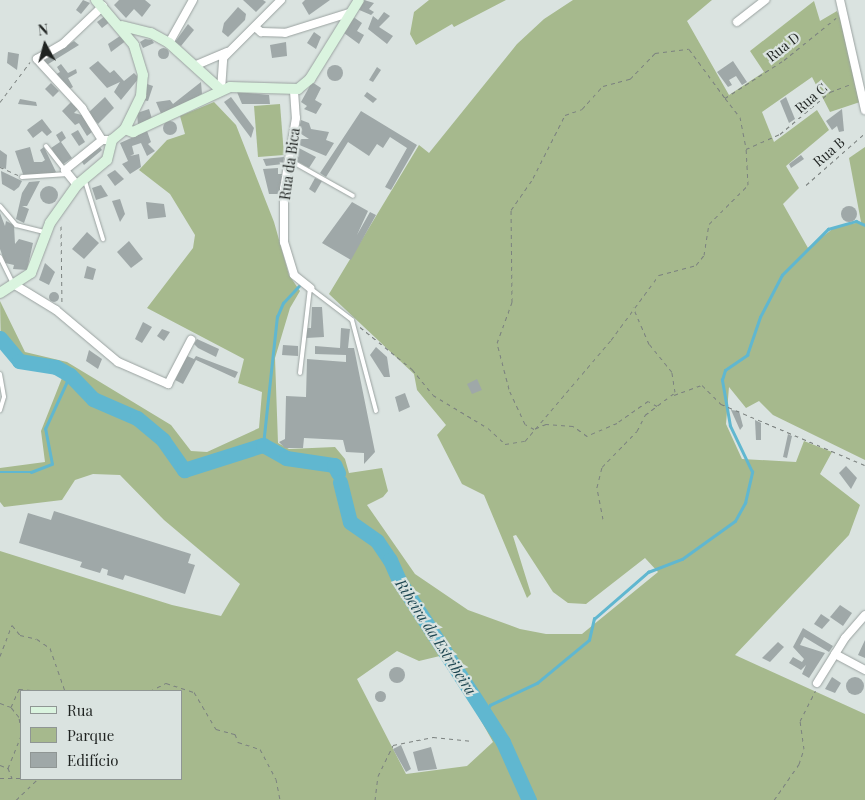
<!DOCTYPE html>
<html>
<head>
<meta charset="utf-8">
<style>
	body { margin:0 }
	#map { position:relative; width:865px; height:800px; overflow:hidden; background:#dae3e0; font-family:"Playfair Display",serif }
	div>[style] { position:absolute }
	[style*='--x'] { left:calc(var(--x)*1px); top:calc(var(--y)*1px); width:calc(var(--w)*1px); rotate:calc(var(--a)*1deg) }
	.green>* { inset:0; background:#a6b98d }
	.stream>* { height:2.5px; margin:-1.25px; padding:0 1.25px; transform-origin:1.25px; border-radius:1.25px; background:#60b7d0 }
	.river>* { height:15px; margin:-7.5px; padding:0 7.5px; transform-origin:7.5px; border-radius:7.5px; background:#60b7d0 }
	.building>* { inset:0; background:#9fa8a8 }
	.round { border-radius:50% }
	.path>* { height:1px; margin-top:-0.5px; transform-origin:0; background:repeating-linear-gradient(90deg,#7b817f 0 4px,transparent 0 8px) }
	.roads { filter:drop-shadow(0 0 1px #9aa2a0) drop-shadow(0 0 1px #9aa2a0) }
	.lane>* { height:4px; margin:-2px; padding:0 2px; transform-origin:2px; border-radius:2px; background:#fff }
	.street>* { height:8px; margin:-4px; padding:0 4px; transform-origin:4px; border-radius:4px; background:#fff }
	.secondary>* { height:10px; margin:-5px; padding:0 5px; transform-origin:5px; border-radius:5px; background:#daf4df }
	span { translate:-50% -50%; white-space:nowrap; text-align:center; line-height:1.15; -webkit-text-stroke:4.5px #dae3e0; paint-order:stroke }
	.street-label { font-size:14px; color:#1f2321 }
	.water-label { font-size:15px; color:#1e4651; font-style:italic }
	.legend { position:absolute; left:20px; top:690px; width:162px; height:90px; box-sizing:border-box; background:#dae3e0; border:1px solid #8f9694; margin:0; padding:6px 9px; list-style:none; font-size:15px; color:#1f2321 }
	.legend li { display:flex; align-items:center; gap:10px; height:25px }
	.legend b { width:25px; border:1px solid #8f9694 }
	.north { position:absolute; left:20px; top:20px; width:50px; height:50px; -webkit-text-stroke:4px #dae3e0; paint-order:stroke; rotate:353deg; font-size:14px; font-weight:700; line-height:20px; text-align:center; color:#1f2321 }
	.north::after { content:''; display:block; margin:auto; width:18px; height:22px; background:#1f2321; clip-path:polygon(50% 0,100% 100%,50% 72%,0 100%) }
</style>
</head>
<body>
<div id="map">
	<div class="green">
		<div style="clip-path:polygon(429px 0,506px 0,454px 27px,452px 24px,416px 45px,410px 34px,414px 12px)"></div>
		<div style="clip-path:polygon(evenodd,573px 0,712px 0,687px 21px,729px 95px,764px 72px,750px 51px,814px 1px,820px 21px,837px 11px,845px 30px,860px 102px,830px 112px,812px 77px,762px 112px,774px 142px,817px 110px,829px 130px,786px 166px,799px 188px,783px 204px,808px 248px,835px 227px,861px 222px,849px 158px,865px 147px,865px 460px,773px 415px,759px 401px,746px 408px,729px 387px,726px 424px,742px 459px,796px 462px,804px 441px,832px 452px,820px 474px,860px 505px,849px 535px,735px 655px,865px 714px,865px 800px,0 800px,0 551px,172px 605px,221px 616px,240px 584px,164px 520px,120px 475px,93px 474px,75px 480px,62px 500px,4px 507px,0 502px,0 468px,45px 462px,41px 431px,62px 378px,49px 371px,23px 368px,1px 349px,0 301px,25px 352px,67px 362px,171px 425px,191px 451px,207px 452px,259px 428px,262px 392px,238px 383px,244px 359px,147px 308px,193px 248px,195px 235px,170px 194px,139px 170px,167px 140px,185px 134px,180px 116px,214px 102px,236px 125px,274px 222px,289px 275px,300px 291px,290px 308px,275px 358px,278px 443px,289px 449px,335px 447px,345px 459px,349px 473px,382px 468px,388px 491px,383px 497px,367px 505px,415px 574px,468px 610px,520px 629px,546px 634px,582px 634px,658px 572px,645px 558px,586px 604px,568px 603px,553px 592px,516px 535px,513px 536px,531px 594px,527px 598px,484px 495px,462px 484px,437px 435px,446px 425px,417px 390px,414px 374px,329px 294px,419px 145px,429px 153px,517px 44px,544px 19px,573px 0,397px 651px,419px 661px,444px 655px,493px 742px,467px 766px,406px 774px,357px 679px,397px 651px,573px 0,21px 691px,181px 691px,181px 779px,21px 779px,21px 691px)"></div>
		<div style="clip-path:polygon(280px 104px,284px 155px,258px 157px,254px 106px)"></div>
	</div>
	<div class="stream">
		<div style="--x:263;--y:445;--w:129;--a:-83.8"></div>
		<div style="--x:277;--y:317;--w:15;--a:-67"></div>
		<div style="--x:283;--y:303;--w:23;--a:-47"></div>
		<div style="--x:0;--y:472;--w:31;--a:0"></div>
		<div style="--x:31;--y:472;--w:22;--a:-21"></div>
		<div style="--x:52;--y:464;--w:36;--a:-101"></div>
		<div style="--x:45;--y:429;--w:60;--a:-65.2"></div>
		<div style="--x:485;--y:713;--w:9;--a:-58"></div>
		<div style="--x:490;--y:705;--w:52;--a:-25.1"></div>
		<div style="--x:537;--y:683;--w:67;--a:-39.6"></div>
		<div style="--x:589;--y:640;--w:22;--a:-77"></div>
		<div style="--x:594;--y:619;--w:72;--a:-41"></div>
		<div style="--x:648;--y:572;--w:36;--a:-21"></div>
		<div style="--x:682;--y:559;--w:65;--a:-35.6"></div>
		<div style="--x:735;--y:521;--w:21;--a:-61"></div>
		<div style="--x:745;--y:503;--w:32;--a:-77"></div>
		<div style="--x:752;--y:472;--w:51;--a:-115.6"></div>
		<div style="--x:730;--y:426;--w:47;--a:-99.9"></div>
		<div style="--x:722;--y:380;--w:10;--a:-73"></div>
		<div style="--x:725;--y:370;--w:27;--a:-34"></div>
		<div style="--x:747;--y:355;--w:40;--a:-71.1"></div>
		<div style="--x:760;--y:317;--w:47;--a:-62.4"></div>
		<div style="--x:782;--y:275;--w:65;--a:-45"></div>
		<div style="--x:828;--y:229;--w:29;--a:-16"></div>
		<div style="--x:856;--y:221;--w:10;--a:24"></div>
	</div>
	<div class="river">
		<div style="--x:0;--y:338;--w:30;--a:50"></div>
		<div style="--x:19;--y:361;--w:37;--a:9"></div>
		<div style="--x:56;--y:367;--w:16;--a:30"></div>
		<div style="--x:70;--y:375;--w:33;--a:46"></div>
		<div style="--x:93;--y:399;--w:48;--a:23.4"></div>
		<div style="--x:137;--y:418;--w:34;--a:40"></div>
		<div style="--x:163;--y:440;--w:37;--a:55"></div>
		<div style="--x:184;--y:470;--w:83;--a:-17.6"></div>
		<div style="--x:263;--y:445;--w:26;--a:29"></div>
		<div style="--x:286;--y:458;--w:49;--a:8.3"></div>
		<div style="--x:334;--y:465;--w:9;--a:63"></div>
		<div style="--x:340;--y:482;--w:41;--a:76"></div>
		<div style="--x:350;--y:522;--w:33;--a:35"></div>
		<div style="--x:377;--y:541;--w:23;--a:56"></div>
		<div style="--x:390;--y:560;--w:24;--a:66"></div>
		<div style="--x:400;--y:582;--w:190;--a:57.2"></div>
		<div style="--x:503;--y:742;--w:64;--a:65.9"></div>
	</div>
	<div class="building">
		<div style="clip-path:polygon(83px 0,90px 3px,81px 14px,76px 10px)"></div>
		<div style="clip-path:polygon(119px 0,145px 0,151px 5px,142px 17px,134px 9px,126px 18px,114px 5px)"></div>
		<div style="clip-path:polygon(243px 0,263px 0,266px 2px,256px 12px)"></div>
		<div style="clip-path:polygon(305px 0,330px 0,309px 15px,302px 3px)"></div>
		<div style="clip-path:polygon(364px 0,374px 3px,369px 9px,374px 12px,371px 15px,357px 9px)"></div>
		<div style="clip-path:polygon(238px 7px,246px 14px,245px 20px,228px 37px,222px 32px,224px 23px)"></div>
		<div style="clip-path:polygon(384px 12px,390px 16px,379px 27px,393px 36px,387px 44px,368px 29px,373px 16px,378px 20px)"></div>
		<div style="clip-path:polygon(105px 16px,111px 21px,102px 28px,97px 22px)"></div>
		<div style="clip-path:polygon(352px 16px,362px 23px,357px 31px,364px 35px,359px 44px,344px 33px,340px 35px)"></div>
		<div style="clip-path:polygon(188px 24px,194px 30px,181px 46px,175px 42px)"></div>
		<div style="clip-path:polygon(314px 32px,321px 37px,316px 49px,307px 43px)"></div>
		<div style="clip-path:polygon(123px 34px,127px 40px,111px 52px,108px 44px)"></div>
		<div style="clip-path:polygon(145px 39px,152px 40px,154px 43px,143px 48px,140px 42px)"></div>
		<div style="clip-path:polygon(74px 41px,79px 45px,45px 66px,42px 62px)"></div>
		<div style="clip-path:polygon(286px 42px,287px 56px,272px 58px,270px 45px)"></div>
		<div class="round" style="left:157.5px;top:47.5px;width:11px;height:11px"></div>
		<div style="clip-path:polygon(8px 52px,19px 54px,17px 70px,7px 63px)"></div>
		<div style="clip-path:polygon(98px 61px,110px 73px,114px 70px,124px 81px,134px 73px,139px 78px,121px 100px,114px 92px,120px 82px,107px 88px,89px 68px)"></div>
		<div style="clip-path:polygon(733px 61px,747px 82px,742px 85px,736px 76px,729px 80px,732px 85px,728px 87px,717px 72px)"></div>
		<div style="clip-path:polygon(61px 64px,68px 73px,76px 69px,77px 73px,68px 78px,73px 87px,66px 91px,53px 76px,60px 72px,57px 67px)"></div>
		<div class="round" style="left:327px;top:65px;width:16px;height:16px"></div>
		<div style="clip-path:polygon(377px 67px,381px 70px,373px 82px,369px 80px)"></div>
		<div style="clip-path:polygon(201px 82px,202px 94px,162px 116px,156px 102px,170px 100px,173px 104px)"></div>
		<div style="clip-path:polygon(312px 82px,321px 88px,315px 100px,322px 104px,316px 114px,304px 109px,307px 106px,301px 102px)"></div>
		<div style="clip-path:polygon(51px 83px,59px 91px,53px 97px,45px 89px)"></div>
		<div style="clip-path:polygon(147px 84px,153px 86px,148px 101px,142px 100px)"></div>
		<div style="clip-path:polygon(237px 92px,269px 95px,270px 104px,242px 104px)"></div>
		<div style="clip-path:polygon(367px 92px,377px 99px,373px 103px,364px 96px)"></div>
		<div style="clip-path:polygon(105px 97px,114px 108px,98px 124px,88px 113px)"></div>
		<div style="clip-path:polygon(231px 97px,254px 128px,251px 138px,224px 102px)"></div>
		<div style="clip-path:polygon(786px 97px,795px 119px,789px 123px,780px 101px)"></div>
		<div style="clip-path:polygon(20px 99px,36px 102px,37px 106px,18px 104px)"></div>
		<div style="clip-path:polygon(71px 102px,78px 109px,74px 113px,82px 115px,92px 132px,87px 136px,79px 123px,75px 125px,62px 111px)"></div>
		<div style="clip-path:polygon(149px 109px,152px 119px,138px 125px,137px 113px)"></div>
		<div style="clip-path:polygon(842px 109px,844px 131px,839px 132px,837px 126px,832px 130px,826px 121px)"></div>
		<div style="clip-path:polygon(361px 111px,417px 145px,391px 190px,385px 187px,407px 148px,390px 137px,383px 148px,377px 144px,369px 156px,348px 142px,326px 177px,320px 173px)"></div>
		<div style="clip-path:polygon(42px 119px,52px 132px,47px 136px,42px 131px,33px 138px,27px 130px)"></div>
		<div style="clip-path:polygon(301px 120px,309px 123px,311px 129px,329px 132px,326px 140px,334px 143px,326px 156px,297px 144px,301px 139px,309px 139px,298px 132px)"></div>
		<div class="round" style="left:163px;top:121px;width:14px;height:14px"></div>
		<div style="clip-path:polygon(78px 130px,85px 142px,79px 146px,71px 134px)"></div>
		<div style="clip-path:polygon(62px 131px,66px 138px,61px 142px,72px 158px,62px 165px,51px 148px,60px 142px,56px 135px)"></div>
		<div style="clip-path:polygon(147px 131px,151px 142px,148px 144px,155px 151px,147px 156px,141px 143px,132px 146px,134px 154px,130px 156px,139px 154px,141px 167px,130px 174px,122px 164px,128px 161px,120px 143px)"></div>
		<div style="clip-path:polygon(97px 143px,102px 150px,84px 165px,80px 159px)"></div>
		<div style="clip-path:polygon(30px 147px,34px 162px,42px 162px,45px 160px,40px 150px,44px 147px,56px 172px,51px 176px,24px 177px,15px 151px)"></div>
		<div style="clip-path:polygon(297px 147px,316px 157px,309px 168px,295px 160px)"></div>
		<div style="clip-path:polygon(0 150px,7px 155px,6px 169px,0 167px)"></div>
		<div style="clip-path:polygon(801px 155px,804px 159px,791px 168px,789px 164px)"></div>
		<div style="clip-path:polygon(284px 157px,283px 164px,266px 166px,263px 159px)"></div>
		<div style="clip-path:polygon(278px 168px,278px 174px,283px 174px,280px 194px,269px 194px,263px 169px)"></div>
		<div style="clip-path:polygon(115px 170px,124px 179px,115px 186px,107px 175px)"></div>
		<div style="clip-path:polygon(1px 171px,22px 181px,19px 187px,14px 191px,2px 184px)"></div>
		<div style="clip-path:polygon(315px 178px,322px 181px,315px 193px,309px 189px)"></div>
		<div style="clip-path:polygon(40px 181px,27px 206px,22px 206px,29px 209px,24px 223px,16px 219px,22px 193px,29px 182px)"></div>
		<div style="clip-path:polygon(101px 185px,108px 196px,96px 200px,92px 188px)"></div>
		<div class="round" style="left:40px;top:186px;width:18px;height:18px"></div>
		<div style="clip-path:polygon(120px 199px,125px 214px,120px 222px,112px 201px)"></div>
		<div style="clip-path:polygon(146px 202px,164px 204px,166px 217px,148px 219px)"></div>
		<div style="clip-path:polygon(352px 202px,368px 211px,357px 235px,370px 212px,376px 215px,351px 260px,322px 243px)"></div>
		<div class="round" style="left:841px;top:206px;width:16px;height:16px"></div>
		<div style="clip-path:polygon(0 213px,5px 226px,6px 221px,14px 225px,15px 244px,19px 239px,33px 243px,27px 270px,13px 269px,14px 265px,5px 263px,0 249px)"></div>
		<div style="clip-path:polygon(87px 232px,99px 243px,84px 259px,72px 249px)"></div>
		<div style="clip-path:polygon(129px 241px,143px 259px,131px 268px,117px 252px)"></div>
		<div style="clip-path:polygon(45px 263px,55px 272px,49px 285px,39px 280px)"></div>
		<div style="clip-path:polygon(87px 266px,96px 269px,93px 280px,84px 278px)"></div>
		<div class="round" style="left:49px;top:292px;width:10px;height:10px"></div>
		<div style="clip-path:polygon(312px 307px,322px 307px,324px 337px,306px 338px,306px 328px,311px 328px)"></div>
		<div style="clip-path:polygon(143px 322px,152px 327px,142px 343px,135px 339px)"></div>
		<div style="clip-path:polygon(341px 328px,350px 329px,348px 348px,354px 348px,375px 452px,364px 464px,364px 453px,346px 452px,343px 440px,304px 438px,303px 448px,285px 448px,279px 442px,285px 439px,286px 396px,306px 397px,307px 359px,346px 362px,346px 355px,315px 354px,315px 346px,340px 348px)"></div>
		<div style="clip-path:polygon(162px 329px,170px 332px,164px 341px,157px 336px)"></div>
		<div style="clip-path:polygon(197px 339px,219px 349px,216px 357px,198px 348px,194px 344px)"></div>
		<div style="clip-path:polygon(283px 345px,298px 346px,298px 356px,282px 355px)"></div>
		<div style="clip-path:polygon(376px 347px,387px 357px,390px 377px,384px 377px,370px 355px)"></div>
		<div style="clip-path:polygon(89px 350px,102px 359px,98px 369px,86px 361px)"></div>
		<div style="clip-path:polygon(187px 356px,194px 359px,196px 356px,238px 372px,235px 378px,196px 360px,183px 384px,175px 380px)"></div>
		<div style="clip-path:polygon(477px 379px,482px 390px,472px 394px,467px 384px)"></div>
		<div style="clip-path:polygon(405px 393px,410px 407px,399px 412px,395px 397px)"></div>
		<div style="clip-path:polygon(731px 410px,739px 411px,743px 426px,740px 430px)"></div>
		<div style="clip-path:polygon(755px 420px,761px 423px,761px 440px,756px 440px)"></div>
		<div style="clip-path:polygon(788px 434px,792px 436px,787px 458px,783px 457px)"></div>
		<div style="clip-path:polygon(846px 466px,857px 478px,851px 489px,839px 473px)"></div>
		<div style="clip-path:polygon(54px 511px,191px 554px,188px 563px,195px 565px,185px 594px,125px 575px,123px 580px,107px 575px,108px 570px,102px 568px,100px 573px,80px 567px,82px 562px,19px 543px,28px 513px,51px 520px)"></div>
		<div style="clip-path:polygon(840px 605px,852px 613px,843px 626px,830px 617px)"></div>
		<div style="clip-path:polygon(821px 614px,830px 620px,822px 629px,814px 624px)"></div>
		<div style="clip-path:polygon(803px 628px,833px 646px,829px 652px,804px 637px,800px 645px,825px 653px,809px 678px,802px 674px,806px 665px,801px 670px,789px 663px,793px 657px,802px 662px,804px 659px,793px 647px)"></div>
		<div style="clip-path:polygon(865px 640px,865px 658px,858px 655px)"></div>
		<div style="clip-path:polygon(778px 642px,784px 647px,770px 662px,762px 658px)"></div>
		<div class="round" style="left:389px;top:667px;width:16px;height:16px"></div>
		<div style="clip-path:polygon(832px 677px,841px 683px,835px 693px,825px 689px)"></div>
		<div class="round" style="left:846px;top:677px;width:18px;height:18px"></div>
		<div class="round" style="left:374.5px;top:690.5px;width:11px;height:11px"></div>
		<div style="clip-path:polygon(401px 745px,411px 769px,406px 772px,393px 749px)"></div>
		<div style="clip-path:polygon(431px 747px,437px 769px,418px 771px,413px 752px)"></div>
	</div>
	<div class="path">
		<div style="--x:725;--y:98;--w:24;--a:52"></div>
		<div style="--x:740;--y:117;--w:32;--a:79"></div>
		<div style="--x:0;--y:102;--w:50;--a:-53.1"></div>
		<div style="--x:0;--y:167;--w:20;--a:24"></div>
		<div style="--x:806;--y:185;--w:79;--a:-41.4"></div>
		<div style="--x:61;--y:226;--w:78;--a:89.3"></div>
		<div style="--x:360;--y:327;--w:67;--a:38.9"></div>
		<div style="--x:412;--y:369;--w:33;--a:51"></div>
		<div style="--x:433;--y:395;--w:64;--a:31"></div>
		<div style="--x:488;--y:428;--w:23;--a:43"></div>
		<div style="--x:505;--y:444;--w:20;--a:-9"></div>
		<div style="--x:525;--y:441;--w:133;--a:-49.6"></div>
		<div style="--x:611;--y:340;--w:81;--a:-53.6"></div>
		<div style="--x:659;--y:275;--w:38;--a:-15"></div>
		<div style="--x:696;--y:265;--w:13;--a:-51"></div>
		<div style="--x:704;--y:255;--w:31;--a:-81"></div>
		<div style="--x:709;--y:224;--w:55;--a:-45"></div>
		<div style="--x:748;--y:185;--w:36;--a:-93"></div>
		<div style="--x:746;--y:149;--w:37;--a:-24"></div>
		<div style="--x:780;--y:134;--w:65;--a:-40"></div>
		<div style="--x:830;--y:92;--w:22;--a:-21"></div>
		<div style="--x:674;--y:395;--w:30;--a:-20"></div>
		<div style="--x:702;--y:385;--w:27;--a:45"></div>
		<div style="--x:721;--y:404;--w:156;--a:23"></div>
		<div style="--x:657;--y:406;--w:10;--a:-151"></div>
		<div style="--x:648;--y:401;--w:38;--a:145"></div>
		<div style="--x:617;--y:423;--w:33;--a:157"></div>
		<div style="--x:587;--y:436;--w:17;--a:-144"></div>
		<div style="--x:573;--y:426;--w:27;--a:-176"></div>
		<div style="--x:546;--y:424;--w:13;--a:157"></div>
		<div style="--x:534;--y:429;--w:10;--a:-151"></div>
		<div style="--x:525;--y:424;--w:38;--a:-115"></div>
		<div style="--x:509;--y:389;--w:48;--a:-104.6"></div>
		<div style="--x:497;--y:343;--w:44;--a:-69.9"></div>
		<div style="--x:512;--y:302;--w:92;--a:-90.6"></div>
		<div style="--x:511;--y:210;--w:39;--a:-55"></div>
		<div style="--x:533;--y:178;--w:71;--a:-63.1"></div>
		<div style="--x:565;--y:115;--w:18;--a:-19"></div>
		<div style="--x:582;--y:109;--w:31;--a:-48"></div>
		<div style="--x:603;--y:86;--w:28;--a:-15"></div>
		<div style="--x:630;--y:79;--w:36;--a:-46"></div>
		<div style="--x:655;--y:53;--w:34;--a:-7"></div>
		<div style="--x:689;--y:49;--w:61;--a:53.7"></div>
		<div style="--x:725;--y:98;--w:70;--a:-32.8"></div>
		<div style="--x:784;--y:60;--w:67;--a:-38.9"></div>
		<div style="--x:603;--y:519;--w:33;--a:-101"></div>
		<div style="--x:597;--y:487;--w:21;--a:-76"></div>
		<div style="--x:602;--y:467;--w:50;--a:-45.8"></div>
		<div style="--x:637;--y:431;--w:18;--a:-63"></div>
		<div style="--x:645;--y:415;--w:38;--a:-37"></div>
		<div style="--x:675;--y:392;--w:20;--a:-99"></div>
		<div style="--x:672;--y:372;--w:36;--a:-129"></div>
		<div style="--x:649;--y:344;--w:40;--a:-113.4"></div>
		<div style="--x:0;--y:656;--w:33;--a:-69"></div>
		<div style="--x:12;--y:625;--w:13;--a:51"></div>
		<div style="--x:20;--y:635;--w:17;--a:13"></div>
		<div style="--x:37;--y:639;--w:16;--a:35"></div>
		<div style="--x:50;--y:648;--w:46;--a:70.8"></div>
		<div style="--x:150;--y:691;--w:18;--a:-27"></div>
		<div style="--x:166;--y:683;--w:29;--a:18"></div>
		<div style="--x:194;--y:692;--w:43;--a:59.3"></div>
		<div style="--x:216;--y:729;--w:20;--a:15"></div>
		<div style="--x:235;--y:734;--w:9;--a:69"></div>
		<div style="--x:238;--y:742;--w:23;--a:18"></div>
		<div style="--x:260;--y:749;--w:34;--a:62"></div>
		<div style="--x:276;--y:779;--w:21;--a:79"></div>
		<div style="--x:0;--y:703;--w:12;--a:20"></div>
		<div style="--x:21;--y:730;--w:13;--a:-99"></div>
		<div style="--x:19;--y:717;--w:13;--a:-129"></div>
		<div style="--x:11;--y:707;--w:20;--a:-66"></div>
		<div style="--x:19;--y:689;--w:24;--a:5"></div>
		<div style="--x:0;--y:765;--w:9;--a:21"></div>
		<div style="--x:8;--y:768;--w:35;--a:-68"></div>
		<div style="--x:8;--y:768;--w:11;--a:68"></div>
		<div style="--x:0;--y:778;--w:21;--a:0"></div>
		<div style="--x:16;--y:800;--w:30;--a:-44"></div>
		<div style="--x:375;--y:800;--w:24;--a:-83"></div>
		<div style="--x:378;--y:776;--w:34;--a:-64"></div>
		<div style="--x:393;--y:745;--w:41;--a:-11.3"></div>
		<div style="--x:433;--y:737;--w:40;--a:5.7"></div>
		<div style="--x:774;--y:800;--w:44;--a:-55.2"></div>
		<div style="--x:799;--y:764;--w:16;--a:-72"></div>
		<div style="--x:804;--y:749;--w:28;--a:-98"></div>
		<div style="--x:800;--y:721;--w:34;--a:-63"></div>
	</div>
	<div class="roads">
		<div class="lane">
			<div style="--x:46;--y:146;--w:31;--a:52"></div>
			<div style="--x:291;--y:161;--w:71;--a:29.4"></div>
			<div style="--x:22;--y:177;--w:46;--a:-3.7"></div>
			<div style="--x:85;--y:181;--w:61;--a:72.8"></div>
			<div style="--x:0;--y:206;--w:25;--a:50"></div>
			<div style="--x:16;--y:225;--w:30;--a:14"></div>
			<div style="--x:0;--y:257;--w:30;--a:64"></div>
			<div style="--x:300;--y:373;--w:86;--a:-83.3"></div>
			<div style="--x:310;--y:288;--w:53;--a:37.3"></div>
			<div style="--x:352;--y:320;--w:94;--a:75.2"></div>
			<div style="--x:0;--y:374;--w:23;--a:80"></div>
			<div style="--x:4;--y:397;--w:14;--a:107"></div>
		</div>
		<div class="street">
			<div style="--x:840;--y:0;--w:113;--a:77.2"></div>
			<div style="--x:103;--y:6;--w:55;--a:136.5"></div>
			<div style="--x:63;--y:44;--w:30;--a:150"></div>
			<div style="--x:37;--y:59;--w:67;--a:47.4"></div>
			<div style="--x:82;--y:108;--w:38;--a:58"></div>
			<div style="--x:102;--y:140;--w:10;--a:0"></div>
			<div style="--x:737;--y:22;--w:36;--a:-38"></div>
			<div style="--x:255;--y:27;--w:8;--a:40"></div>
			<div style="--x:261;--y:32;--w:24;--a:2"></div>
			<div style="--x:285;--y:33;--w:67;--a:-17.4"></div>
			<div style="--x:169;--y:43;--w:49;--a:-60.8"></div>
			<div style="--x:194;--y:66;--w:36;--a:-23"></div>
			<div style="--x:221;--y:90;--w:32;--a:-86"></div>
			<div style="--x:223;--y:58;--w:82;--a:-45"></div>
			<div style="--x:294;--y:91;--w:27;--a:86"></div>
			<div style="--x:296;--y:118;--w:72;--a:99.6"></div>
			<div style="--x:284;--y:189;--w:53;--a:90"></div>
			<div style="--x:284;--y:242;--w:34;--a:73"></div>
			<div style="--x:294;--y:275;--w:21;--a:39"></div>
			<div style="--x:77;--y:185;--w:19;--a:-129"></div>
			<div style="--x:65;--y:170;--w:48;--a:-39"></div>
			<div style="--x:15;--y:285;--w:48;--a:31.4"></div>
			<div style="--x:56;--y:310;--w:81;--a:40"></div>
			<div style="--x:118;--y:362;--w:55;--a:23.7"></div>
			<div style="--x:168;--y:384;--w:50;--a:-62.4"></div>
			<div style="--x:835;--y:654;--w:34;--a:28"></div>
			<div style="--x:817;--y:683;--w:53;--a:-58.1"></div>
			<div style="--x:845;--y:638;--w:30;--a:-49"></div>
		</div>
		<div class="secondary">
			<div style="--x:122;--y:26;--w:30;--a:14"></div>
			<div style="--x:151;--y:33;--w:21;--a:29"></div>
			<div style="--x:169;--y:43;--w:70;--a:42.1"></div>
			<div style="--x:125;--y:129;--w:9;--a:21"></div>
			<div style="--x:133;--y:132;--w:107;--a:-24.9"></div>
			<div style="--x:230;--y:87;--w:68;--a:1.7"></div>
			<div style="--x:298;--y:89;--w:16;--a:-40"></div>
			<div style="--x:310;--y:79;--w:93;--a:-58.2"></div>
			<div style="--x:0;--y:293;--w:37;--a:-33"></div>
			<div style="--x:31;--y:273;--w:53;--a:-69.2"></div>
			<div style="--x:50;--y:223;--w:47;--a:-54.6"></div>
			<div style="--x:77;--y:185;--w:39;--a:-40"></div>
			<div style="--x:107;--y:160;--w:21;--a:-76"></div>
			<div style="--x:112;--y:140;--w:17;--a:-40"></div>
			<div style="--x:125;--y:129;--w:37;--a:-64"></div>
			<div style="--x:141;--y:96;--w:21;--a:-85"></div>
			<div style="--x:143;--y:75;--w:31;--a:-107"></div>
			<div style="--x:134;--y:45;--w:59;--a:-130.2"></div>
		</div>
	</div>
	<div class="street-label">
		<span style="left:783px;top:47px;rotate:-38deg">Rua D</span>
		<span style="left:811px;top:98px;rotate:-41deg">Rua C</span>
		<span style="left:829px;top:152px;rotate:-41deg">Rua B</span>
		<span style="left:290px;top:164px;rotate:-82deg">Rua da Bica</span>
	</div>
	<div class="water-label">
		<span style="left:436px;top:637px;rotate:57deg">Ribeira da Estribeira</span>
	</div>
	<ul class="legend">
	<li><b style="height:6px;background:#daf4df"></b>Rua</li>
	<li><b style="height:14px;background:#a6b98d"></b>Parque</li>
	<li><b style="height:14px;background:#9fa8a8"></b>Edifício</li>
	</ul>
	<div class="north">N</div>
</div>
</body>
</html>
